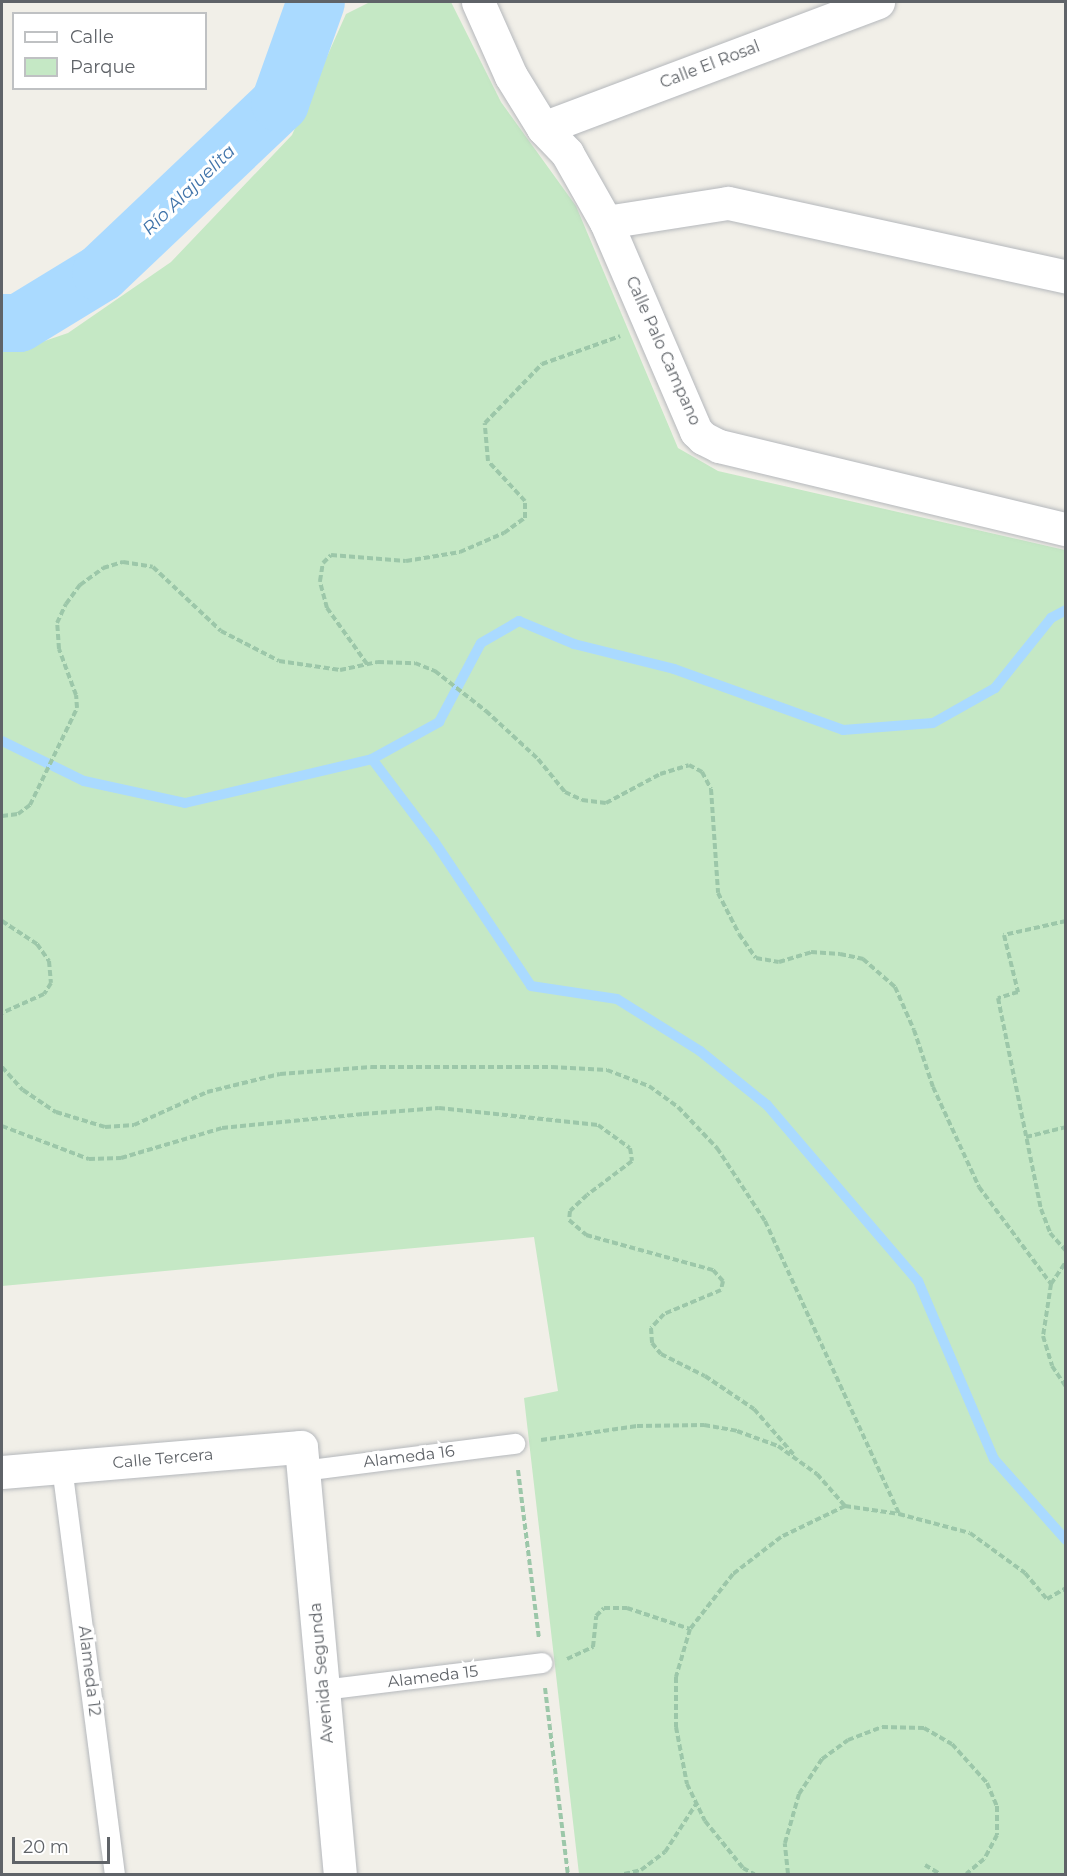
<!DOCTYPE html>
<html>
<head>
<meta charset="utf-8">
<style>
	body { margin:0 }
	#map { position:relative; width:1067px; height:1876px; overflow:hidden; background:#f1efe8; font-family:Montserrat,sans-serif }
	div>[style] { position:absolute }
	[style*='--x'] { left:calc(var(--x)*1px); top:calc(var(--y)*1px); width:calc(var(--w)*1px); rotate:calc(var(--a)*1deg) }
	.green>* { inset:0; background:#c5e8c5 }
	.stream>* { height:10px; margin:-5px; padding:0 5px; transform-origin:5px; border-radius:5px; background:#aadaff }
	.river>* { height:58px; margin:-29px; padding:0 29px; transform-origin:29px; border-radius:29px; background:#aadaff }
	.path>* { height:4px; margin-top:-2px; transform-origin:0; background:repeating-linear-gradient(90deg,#9cc7a9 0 6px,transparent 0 9px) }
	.roads { filter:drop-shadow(0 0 2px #b5b8bc) drop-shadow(0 0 2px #b5b8bc) }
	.lane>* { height:20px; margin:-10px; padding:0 10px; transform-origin:10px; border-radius:10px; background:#fff }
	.street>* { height:33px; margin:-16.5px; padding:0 16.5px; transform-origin:16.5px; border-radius:16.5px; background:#fff }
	span { translate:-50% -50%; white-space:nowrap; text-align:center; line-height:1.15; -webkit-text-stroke:6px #fff; paint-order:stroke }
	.street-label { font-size:16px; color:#5f6368 }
	.water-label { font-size:18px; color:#4174aa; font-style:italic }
	.frame { position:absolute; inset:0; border:3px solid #5f6368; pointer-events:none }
	.legend { position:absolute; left:12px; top:12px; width:195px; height:78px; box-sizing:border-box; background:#fff; border:2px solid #bfc1c3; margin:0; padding:8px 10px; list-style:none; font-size:18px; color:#5f6368 }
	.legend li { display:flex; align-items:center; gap:12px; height:30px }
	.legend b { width:30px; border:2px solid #bfc1c3 }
	.scale { position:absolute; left:12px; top:1837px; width:98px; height:27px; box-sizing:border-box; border:3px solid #5f6368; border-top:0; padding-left:8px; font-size:18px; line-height:21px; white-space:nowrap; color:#5f6368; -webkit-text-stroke:4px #fff; paint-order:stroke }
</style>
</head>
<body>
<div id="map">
	<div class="green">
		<div style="clip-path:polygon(370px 2px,451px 2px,501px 102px,576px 206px,678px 448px,718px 471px,1065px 550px,1065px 1874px,579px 1874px,524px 1398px,558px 1391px,534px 1237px,2px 1286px,2px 347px,24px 348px,68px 333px,171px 262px,292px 135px,346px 14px)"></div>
	</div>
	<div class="stream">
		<div style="--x:2;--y:741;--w:91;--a:26"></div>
		<div style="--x:84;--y:781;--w:103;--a:12.3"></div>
		<div style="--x:185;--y:803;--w:192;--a:-13.2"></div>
		<div style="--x:372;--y:759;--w:77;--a:-28.9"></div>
		<div style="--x:439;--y:722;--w:89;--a:-62"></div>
		<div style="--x:481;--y:643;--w:44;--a:-30.1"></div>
		<div style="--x:519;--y:621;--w:60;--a:22.7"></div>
		<div style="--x:574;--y:644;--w:103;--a:14"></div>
		<div style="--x:674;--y:669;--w:180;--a:19.8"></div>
		<div style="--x:843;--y:730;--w:90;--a:-4.4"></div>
		<div style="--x:933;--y:723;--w:71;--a:-29.4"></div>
		<div style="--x:995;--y:688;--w:90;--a:-51.3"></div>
		<div style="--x:1051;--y:618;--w:17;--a:-28"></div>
		<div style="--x:372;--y:759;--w:103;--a:52.9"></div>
		<div style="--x:434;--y:841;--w:174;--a:56.2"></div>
		<div style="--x:531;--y:986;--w:87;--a:8.6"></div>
		<div style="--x:617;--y:999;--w:98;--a:32.1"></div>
		<div style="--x:700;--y:1051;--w:86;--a:38.9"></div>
		<div style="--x:767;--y:1105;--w:232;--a:49.4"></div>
		<div style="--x:918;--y:1281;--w:194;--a:66.9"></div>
		<div style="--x:994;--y:1459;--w:108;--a:48.4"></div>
	</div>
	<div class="river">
		<div style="--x:2;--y:323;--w:17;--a:0"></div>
		<div style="--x:19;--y:323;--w:96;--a:-31.4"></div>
		<div style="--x:101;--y:273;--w:247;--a:-43.5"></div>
		<div style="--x:280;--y:103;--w:107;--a:-70.4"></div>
	</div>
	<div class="path">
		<div style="--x:367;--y:664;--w:69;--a:-125.5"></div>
		<div style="--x:327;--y:608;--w:28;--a:-105"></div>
		<div style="--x:320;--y:581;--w:18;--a:-81"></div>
		<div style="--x:323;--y:563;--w:11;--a:-45"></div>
		<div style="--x:331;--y:555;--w:75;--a:4.6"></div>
		<div style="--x:406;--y:561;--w:55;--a:-9.5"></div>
		<div style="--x:460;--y:552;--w:48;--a:-23.4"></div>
		<div style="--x:504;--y:533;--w:26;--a:-36"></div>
		<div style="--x:525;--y:518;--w:17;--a:-90"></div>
		<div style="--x:525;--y:501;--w:54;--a:-132.8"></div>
		<div style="--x:488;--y:461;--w:38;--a:-95"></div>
		<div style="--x:485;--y:423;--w:82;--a:-46"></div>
		<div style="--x:542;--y:364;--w:83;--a:-19.7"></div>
		<div style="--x:2;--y:816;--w:16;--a:-7"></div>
		<div style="--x:18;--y:814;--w:15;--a:-37"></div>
		<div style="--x:30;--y:805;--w:108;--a:-64.1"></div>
		<div style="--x:77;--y:708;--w:13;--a:-94"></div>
		<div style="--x:76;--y:695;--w:49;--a:-110.3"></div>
		<div style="--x:59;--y:649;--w:26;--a:-94"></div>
		<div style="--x:57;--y:623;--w:21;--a:-65"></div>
		<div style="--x:66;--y:604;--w:24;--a:-54"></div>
		<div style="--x:80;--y:585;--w:29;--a:-36"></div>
		<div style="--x:103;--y:568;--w:21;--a:-17"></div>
		<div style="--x:123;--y:562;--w:30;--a:9"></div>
		<div style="--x:153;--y:567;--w:93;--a:43.3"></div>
		<div style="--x:221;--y:631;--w:65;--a:27.3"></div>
		<div style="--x:279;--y:661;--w:62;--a:8.4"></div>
		<div style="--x:340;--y:670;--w:39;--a:-12"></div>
		<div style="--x:378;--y:662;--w:37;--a:2"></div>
		<div style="--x:415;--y:663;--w:22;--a:22"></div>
		<div style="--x:435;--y:671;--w:65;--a:38.1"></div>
		<div style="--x:486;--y:711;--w:71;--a:42.7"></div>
		<div style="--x:538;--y:759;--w:43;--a:50.7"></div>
		<div style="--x:565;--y:792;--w:19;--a:25"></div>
		<div style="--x:582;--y:800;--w:24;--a:7"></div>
		<div style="--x:606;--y:803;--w:61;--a:-28.2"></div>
		<div style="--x:660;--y:774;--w:30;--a:-17"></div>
		<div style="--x:689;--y:765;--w:15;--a:28"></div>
		<div style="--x:702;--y:772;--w:19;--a:62"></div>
		<div style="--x:711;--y:789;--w:104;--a:86.1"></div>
		<div style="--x:718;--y:893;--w:46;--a:62.9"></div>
		<div style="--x:739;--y:934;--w:29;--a:55"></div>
		<div style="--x:756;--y:958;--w:23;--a:10"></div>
		<div style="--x:779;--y:962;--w:34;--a:-17"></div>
		<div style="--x:811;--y:952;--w:29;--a:4"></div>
		<div style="--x:840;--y:954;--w:24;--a:12"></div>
		<div style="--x:863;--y:959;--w:43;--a:41.2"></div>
		<div style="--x:895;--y:987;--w:47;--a:66.2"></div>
		<div style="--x:914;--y:1030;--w:60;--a:71.6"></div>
		<div style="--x:933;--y:1087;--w:110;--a:65.3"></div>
		<div style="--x:979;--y:1187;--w:121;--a:53.4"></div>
		<div style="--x:1051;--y:1284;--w:27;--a:-56"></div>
		<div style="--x:2;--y:921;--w:42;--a:33.3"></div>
		<div style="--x:37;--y:944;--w:21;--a:55"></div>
		<div style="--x:49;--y:961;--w:22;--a:85"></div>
		<div style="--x:51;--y:983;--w:13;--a:122"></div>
		<div style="--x:44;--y:994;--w:46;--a:155.7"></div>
		<div style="--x:1066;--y:921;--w:64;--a:167.3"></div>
		<div style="--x:1004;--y:935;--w:59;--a:76.2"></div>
		<div style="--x:1018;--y:992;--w:21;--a:163"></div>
		<div style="--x:998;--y:998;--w:215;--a:78.5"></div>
		<div style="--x:1041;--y:1209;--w:26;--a:69"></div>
		<div style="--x:1050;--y:1233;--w:24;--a:48"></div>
		<div style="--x:2;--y:1067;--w:31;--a:48"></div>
		<div style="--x:23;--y:1090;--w:40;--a:34"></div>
		<div style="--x:56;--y:1112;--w:51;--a:17"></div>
		<div style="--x:105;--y:1127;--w:29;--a:-4"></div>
		<div style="--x:134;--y:1125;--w:80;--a:-24.3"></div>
		<div style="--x:207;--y:1092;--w:75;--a:-13.9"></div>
		<div style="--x:280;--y:1074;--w:91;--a:-4.4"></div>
		<div style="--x:371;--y:1067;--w:181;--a:0"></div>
		<div style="--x:552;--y:1067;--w:55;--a:3.1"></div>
		<div style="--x:607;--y:1070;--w:45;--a:20.9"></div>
		<div style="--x:649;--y:1086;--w:36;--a:36"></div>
		<div style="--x:678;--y:1107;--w:57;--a:46.4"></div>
		<div style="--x:717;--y:1148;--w:87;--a:56.7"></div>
		<div style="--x:765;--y:1221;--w:322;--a:65.4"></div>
		<div style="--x:2;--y:1126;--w:93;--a:20.8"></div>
		<div style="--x:89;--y:1159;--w:32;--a:-2"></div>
		<div style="--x:121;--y:1158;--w:105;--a:-16.5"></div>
		<div style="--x:222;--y:1128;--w:142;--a:-5.7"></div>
		<div style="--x:363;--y:1114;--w:76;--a:-4.5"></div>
		<div style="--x:439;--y:1108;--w:160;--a:6.1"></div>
		<div style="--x:598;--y:1125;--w:39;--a:36"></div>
		<div style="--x:630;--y:1148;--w:13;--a:81"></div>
		<div style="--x:632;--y:1161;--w:56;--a:142.9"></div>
		<div style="--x:587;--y:1195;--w:23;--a:137"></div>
		<div style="--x:570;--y:1211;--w:9;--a:96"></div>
		<div style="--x:569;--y:1220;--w:23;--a:41"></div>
		<div style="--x:586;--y:1235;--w:132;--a:15.4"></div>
		<div style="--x:713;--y:1270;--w:15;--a:48"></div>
		<div style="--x:723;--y:1281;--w:9;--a:103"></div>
		<div style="--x:721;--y:1290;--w:62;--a:157.2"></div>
		<div style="--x:664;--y:1314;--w:19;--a:133"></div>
		<div style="--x:651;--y:1328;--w:15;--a:86"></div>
		<div style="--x:652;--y:1343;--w:14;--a:51"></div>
		<div style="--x:661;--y:1354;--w:49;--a:26.6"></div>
		<div style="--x:705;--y:1376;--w:59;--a:34"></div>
		<div style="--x:754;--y:1409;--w:62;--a:48.9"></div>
		<div style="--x:1026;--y:1137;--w:41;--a:-14"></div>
		<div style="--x:1051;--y:1284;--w:53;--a:98.7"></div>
		<div style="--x:1043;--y:1336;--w:31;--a:73"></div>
		<div style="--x:1052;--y:1366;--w:25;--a:56"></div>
		<div style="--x:541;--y:1440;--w:97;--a:-8.3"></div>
		<div style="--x:637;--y:1426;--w:67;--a:-0.9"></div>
		<div style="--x:704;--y:1425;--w:34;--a:10"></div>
		<div style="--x:737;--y:1431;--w:44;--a:20.1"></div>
		<div style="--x:778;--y:1446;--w:48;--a:35.7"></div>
		<div style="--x:817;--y:1474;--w:43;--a:48.8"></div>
		<div style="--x:845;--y:1506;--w:71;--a:154.2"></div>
		<div style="--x:781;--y:1537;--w:61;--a:142.4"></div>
		<div style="--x:733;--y:1574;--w:70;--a:128"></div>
		<div style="--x:690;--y:1629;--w:50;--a:106.3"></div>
		<div style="--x:676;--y:1677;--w:50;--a:90"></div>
		<div style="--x:676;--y:1727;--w:58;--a:79.1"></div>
		<div style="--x:687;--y:1784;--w:41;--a:64.1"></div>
		<div style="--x:705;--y:1821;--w:60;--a:51"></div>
		<div style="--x:743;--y:1868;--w:13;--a:29"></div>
		<div style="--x:518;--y:1470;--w:170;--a:82.9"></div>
		<div style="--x:845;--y:1506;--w:55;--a:8.4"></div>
		<div style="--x:899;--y:1514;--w:73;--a:15"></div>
		<div style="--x:970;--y:1533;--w:68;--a:36"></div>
		<div style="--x:1025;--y:1573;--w:34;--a:50"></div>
		<div style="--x:1047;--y:1599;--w:22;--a:-30"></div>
		<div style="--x:567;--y:1659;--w:29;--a:-25"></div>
		<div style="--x:593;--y:1647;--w:31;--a:-84"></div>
		<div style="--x:596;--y:1616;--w:11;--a:-45"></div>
		<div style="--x:604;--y:1608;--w:23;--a:0"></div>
		<div style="--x:627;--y:1608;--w:66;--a:18.4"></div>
		<div style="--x:545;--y:1688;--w:187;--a:83"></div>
		<div style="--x:925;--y:1865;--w:17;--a:31"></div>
		<div style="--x:624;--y:1874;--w:17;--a:-13"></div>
		<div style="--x:641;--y:1870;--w:30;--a:-37"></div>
		<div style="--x:665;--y:1852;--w:57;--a:-57.1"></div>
		<div style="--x:788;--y:1874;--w:31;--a:-96"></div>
		<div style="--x:785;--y:1843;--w:51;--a:-74.1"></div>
		<div style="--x:799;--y:1794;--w:42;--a:-56.7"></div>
		<div style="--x:822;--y:1759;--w:32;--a:-36"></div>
		<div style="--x:848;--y:1740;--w:36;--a:-21"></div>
		<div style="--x:882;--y:1727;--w:42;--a:1.4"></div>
		<div style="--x:924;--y:1728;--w:32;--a:30"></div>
		<div style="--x:952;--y:1744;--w:52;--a:48.1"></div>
		<div style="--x:987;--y:1783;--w:25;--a:67"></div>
		<div style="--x:997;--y:1806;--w:29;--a:90"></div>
		<div style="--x:997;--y:1835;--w:27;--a:118"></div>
		<div style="--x:984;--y:1859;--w:23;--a:140"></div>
	</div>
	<div class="roads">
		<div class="lane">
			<div style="--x:62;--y:1467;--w:410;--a:82.6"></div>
			<div style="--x:303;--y:1471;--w:214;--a:-7.3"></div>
			<div style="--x:323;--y:1690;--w:221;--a:-7"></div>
		</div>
		<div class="street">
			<div style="--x:478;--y:2;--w:81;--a:66"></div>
			<div style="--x:511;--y:76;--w:61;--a:58.4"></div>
			<div style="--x:543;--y:128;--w:35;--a:46"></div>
			<div style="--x:567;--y:153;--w:79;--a:60.5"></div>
			<div style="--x:606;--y:222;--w:228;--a:66.7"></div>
			<div style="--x:696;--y:431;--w:10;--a:45"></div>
			<div style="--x:703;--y:438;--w:18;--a:27"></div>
			<div style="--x:719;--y:446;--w:357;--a:13.5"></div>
			<div style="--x:543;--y:128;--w:358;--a:-20.6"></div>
			<div style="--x:606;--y:222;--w:123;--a:-8.9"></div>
			<div style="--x:728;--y:203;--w:346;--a:12.3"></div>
			<div style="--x:2;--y:1472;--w:300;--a:-4.8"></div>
			<div style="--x:301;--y:1447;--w:429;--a:84.8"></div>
		</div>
	</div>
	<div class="street-label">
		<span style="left:710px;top:65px;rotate:-21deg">Calle El Rosal</span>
		<span style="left:663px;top:351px;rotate:66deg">Calle Palo Campano</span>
		<span style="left:409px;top:1457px;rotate:-7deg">Alameda 16</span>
		<span style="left:163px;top:1459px;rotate:-5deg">Calle Tercera</span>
		<span style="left:89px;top:1671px;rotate:83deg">Alameda 12</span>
		<span style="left:322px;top:1673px;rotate:-95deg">Avenida Segunda</span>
		<span style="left:433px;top:1677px;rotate:-7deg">Alameda 15</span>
	</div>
	<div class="water-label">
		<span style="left:189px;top:190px;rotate:-44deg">Río Alajuelita</span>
	</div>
	<div class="frame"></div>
	<ul class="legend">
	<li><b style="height:8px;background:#fff"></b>Calle</li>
	<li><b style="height:16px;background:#c5e8c5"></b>Parque</li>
	</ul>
	<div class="scale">20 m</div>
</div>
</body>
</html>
